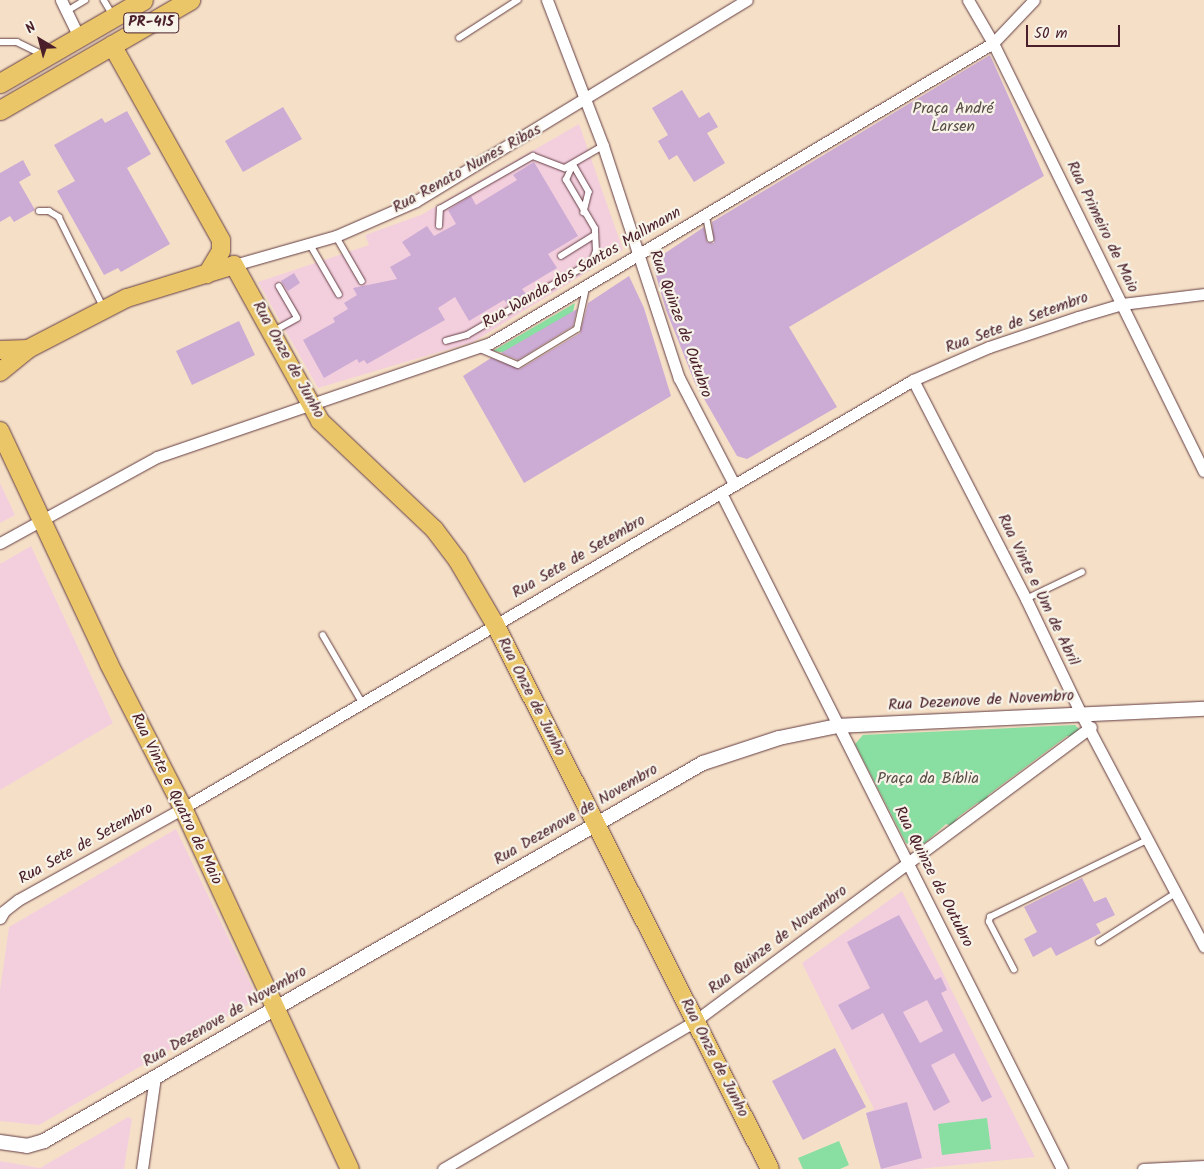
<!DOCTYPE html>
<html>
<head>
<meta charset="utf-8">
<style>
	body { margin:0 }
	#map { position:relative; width:1204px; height:1169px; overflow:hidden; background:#f5e0c7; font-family:Kalam,sans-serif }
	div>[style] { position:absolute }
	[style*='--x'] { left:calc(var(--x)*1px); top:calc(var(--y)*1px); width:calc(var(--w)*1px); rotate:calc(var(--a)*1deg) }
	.built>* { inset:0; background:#f3cfde }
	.green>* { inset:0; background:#89dea1 }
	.building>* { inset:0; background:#ccabd4 }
	.roads { filter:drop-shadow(0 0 1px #643c42) drop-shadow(0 0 1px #643c42) }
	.service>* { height:5.5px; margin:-2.75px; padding:0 2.75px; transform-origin:2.75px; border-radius:2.75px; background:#fff }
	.minor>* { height:11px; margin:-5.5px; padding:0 5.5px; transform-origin:5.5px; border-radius:5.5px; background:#fff }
	.tertiary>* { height:14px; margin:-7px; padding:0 7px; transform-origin:7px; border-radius:7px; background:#fff }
	.primary>* { height:18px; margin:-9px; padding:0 9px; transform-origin:9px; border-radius:9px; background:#ebc669 }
	.trunk>* { height:19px; margin:-9.5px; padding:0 9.5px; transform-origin:9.5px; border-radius:9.5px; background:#ebc669 }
	span { translate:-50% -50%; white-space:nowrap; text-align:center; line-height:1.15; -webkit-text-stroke:4.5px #f7f3e8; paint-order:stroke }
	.shield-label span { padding:1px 4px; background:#f7f3e8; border:1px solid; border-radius:4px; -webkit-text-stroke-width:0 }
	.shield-label { font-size:15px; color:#4a1f2b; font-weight:700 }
	.park-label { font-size:16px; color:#5a4f48 }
	.street-label { font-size:16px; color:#4a1f2b }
	.north { position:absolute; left:15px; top:15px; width:50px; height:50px; -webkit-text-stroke:4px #f7f3e8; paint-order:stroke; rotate:323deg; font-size:14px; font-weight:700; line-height:20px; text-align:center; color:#4a1f2b }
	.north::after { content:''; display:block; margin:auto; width:18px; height:22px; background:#4a1f2b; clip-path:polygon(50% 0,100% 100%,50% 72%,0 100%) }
	.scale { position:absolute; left:1026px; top:25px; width:94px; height:22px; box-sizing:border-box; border:2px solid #4a1f2b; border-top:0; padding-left:6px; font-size:15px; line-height:18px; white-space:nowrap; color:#4a1f2b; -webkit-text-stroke:4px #f7f3e8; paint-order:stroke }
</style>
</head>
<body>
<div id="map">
	<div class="built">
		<div style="clip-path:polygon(579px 124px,623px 250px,473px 342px,318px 388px,258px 282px,369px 245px,365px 235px,421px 215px)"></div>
		<div style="clip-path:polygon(0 483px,15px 515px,0 523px)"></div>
		<div style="clip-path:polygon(31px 546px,113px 723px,0 790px,0 564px)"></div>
		<div style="clip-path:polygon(176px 829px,256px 995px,254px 1001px,39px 1125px,0 1121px,0 990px,9px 927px)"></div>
		<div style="clip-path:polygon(902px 891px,1035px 1157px,919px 1169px,881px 1169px,866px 1113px,874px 1109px,802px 963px)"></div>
		<div style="clip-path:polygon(128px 1117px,132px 1119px,124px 1169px,0 1169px,0 1161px,40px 1168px)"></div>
	</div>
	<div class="green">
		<div style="clip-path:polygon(575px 303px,571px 321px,515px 354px,493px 351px)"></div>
		<div style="clip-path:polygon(1075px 725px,1079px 729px,1073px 737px,1067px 736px,988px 795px,987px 800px,977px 803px,958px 817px,952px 826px,946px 824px,917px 850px,906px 843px,855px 744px,863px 735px)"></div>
		<div style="clip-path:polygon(987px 1118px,991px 1149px,942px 1155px,938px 1124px)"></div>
		<div style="clip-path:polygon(839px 1141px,849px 1165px,840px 1169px,803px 1169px,798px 1158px)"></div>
	</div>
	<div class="building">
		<div style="clip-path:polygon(990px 55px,1044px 176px,789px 327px,837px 407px,747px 459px,737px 456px,695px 383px,666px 310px,652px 262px,704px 227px,707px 242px,714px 243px,712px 222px)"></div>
		<div style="clip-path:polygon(682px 90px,699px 118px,709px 112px,718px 127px,707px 133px,725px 163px,694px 182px,677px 155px,669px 160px,658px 141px,668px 135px,652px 108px)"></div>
		<div style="clip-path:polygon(283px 107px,302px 139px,243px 172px,225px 141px)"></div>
		<div style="clip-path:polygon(127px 111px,151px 154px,127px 168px,170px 244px,121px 272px,118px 268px,104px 275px,57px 191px,75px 181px,54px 145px,102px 118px,105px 123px)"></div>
		<div style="clip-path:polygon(23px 160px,31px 175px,19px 182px,35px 210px,14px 222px,10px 216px,0 222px,0 173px)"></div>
		<div style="clip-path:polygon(534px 162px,578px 236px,548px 254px,557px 268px,522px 289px,526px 294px,508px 305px,504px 300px,469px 321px,455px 297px,438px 308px,445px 320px,367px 364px,364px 360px,359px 363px,357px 359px,324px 378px,303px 340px,335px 322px,333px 318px,348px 309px,344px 303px,357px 295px,353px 288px,397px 279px,390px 267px,411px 255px,402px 242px,427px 226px,434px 236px,456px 224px,448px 210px,471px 196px,476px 205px,517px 180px,513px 175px)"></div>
		<div style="clip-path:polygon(294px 273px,300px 283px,288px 291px,281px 281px)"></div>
		<div style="clip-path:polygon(629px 276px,644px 308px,671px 396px,524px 483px,463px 376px,491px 358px,520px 369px,580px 333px,588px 303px)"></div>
		<div style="clip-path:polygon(577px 309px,573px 326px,518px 360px,501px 353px)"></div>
		<div style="clip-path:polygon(239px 321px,255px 355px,192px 385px,176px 351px)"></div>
		<div style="clip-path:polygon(1082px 878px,1094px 902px,1106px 897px,1115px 915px,1096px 924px,1101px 933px,1056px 956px,1051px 947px,1033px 957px,1024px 939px,1037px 932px,1024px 907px)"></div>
		<div style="clip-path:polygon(evenodd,899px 915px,935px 980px,941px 977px,947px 990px,941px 993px,992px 1097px,982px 1102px,954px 1053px,931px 1065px,950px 1102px,934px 1111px,883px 1013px,852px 1030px,838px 1005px,870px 988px,847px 942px,899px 915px,927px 1000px,943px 1031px,920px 1043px,903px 1012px,927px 1000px)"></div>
		<div style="clip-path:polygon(835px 1048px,866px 1107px,803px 1140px,772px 1081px)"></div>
		<div style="clip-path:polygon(907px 1102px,922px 1158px,881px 1169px,866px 1113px)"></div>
	</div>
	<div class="roads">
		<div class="service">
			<div style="--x:104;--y:0;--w:17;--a:59"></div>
			<div style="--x:67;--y:11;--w:21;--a:-31"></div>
			<div style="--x:459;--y:38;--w:70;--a:-32.8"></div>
			<div style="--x:0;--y:42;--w:17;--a:0"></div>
			<div style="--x:17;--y:42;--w:28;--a:26"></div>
			<div style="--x:573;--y:164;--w:32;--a:60"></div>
			<div style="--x:589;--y:192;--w:21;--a:104"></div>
			<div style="--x:39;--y:211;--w:10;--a:0"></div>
			<div style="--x:49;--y:211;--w:12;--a:31"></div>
			<div style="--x:59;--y:217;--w:102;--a:63.7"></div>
			<div style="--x:706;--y:214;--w:25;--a:79"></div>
			<div style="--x:439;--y:226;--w:17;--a:-87"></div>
			<div style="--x:440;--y:209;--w:107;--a:-29.7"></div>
			<div style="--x:533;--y:156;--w:34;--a:21"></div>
			<div style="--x:565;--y:168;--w:44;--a:-30.1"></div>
			<div style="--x:336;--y:236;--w:52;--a:60"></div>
			<div style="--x:310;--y:244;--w:58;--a:59.9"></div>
			<div style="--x:561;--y:256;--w:40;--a:-32"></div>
			<div style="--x:274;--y:331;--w:26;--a:-29"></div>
			<div style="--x:297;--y:318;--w:36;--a:-120"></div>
			<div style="--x:446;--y:341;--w:22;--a:-16"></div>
			<div style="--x:467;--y:335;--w:145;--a:-30.3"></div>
			<div style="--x:592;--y:262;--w:12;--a:-70"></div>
			<div style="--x:596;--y:251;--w:22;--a:-93"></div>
			<div style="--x:595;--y:229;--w:57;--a:-120.6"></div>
			<div style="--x:566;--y:180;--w:17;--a:-66"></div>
			<div style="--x:478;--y:348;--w:43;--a:23"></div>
			<div style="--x:518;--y:365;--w:69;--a:-31.4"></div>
			<div style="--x:577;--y:329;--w:42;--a:-77.6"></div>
			<div style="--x:1026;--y:599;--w:62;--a:-25.7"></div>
			<div style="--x:323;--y:635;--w:78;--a:59.8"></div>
			<div style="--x:1099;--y:942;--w:91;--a:-32.5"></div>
			<div style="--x:1014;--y:970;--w:54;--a:-117.5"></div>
			<div style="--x:989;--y:922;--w:5;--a:-79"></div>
			<div style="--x:990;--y:917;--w:177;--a:-26.1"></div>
		</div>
		<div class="minor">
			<div style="--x:61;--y:0;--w:41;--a:64.1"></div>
			<div style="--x:547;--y:0;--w:156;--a:69"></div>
			<div style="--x:603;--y:146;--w:244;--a:71.9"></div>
			<div style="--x:679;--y:378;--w:119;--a:62.6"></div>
			<div style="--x:968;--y:0;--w:50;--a:59.8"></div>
			<div style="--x:993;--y:43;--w:477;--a:63.8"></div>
			<div style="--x:234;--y:265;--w:106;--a:-15.9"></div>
			<div style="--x:336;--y:236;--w:87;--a:-23.6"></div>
			<div style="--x:416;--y:201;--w:387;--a:-31.3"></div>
			<div style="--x:913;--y:380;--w:246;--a:62.7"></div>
			<div style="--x:1026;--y:599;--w:127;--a:64.4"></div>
			<div style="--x:1081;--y:714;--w:263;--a:62.1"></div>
			<div style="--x:721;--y:493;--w:757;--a:63.23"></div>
			<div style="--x:0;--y:543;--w:179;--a:-28.7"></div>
			<div style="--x:157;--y:457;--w:352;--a:-18.9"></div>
			<div style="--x:490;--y:343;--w:586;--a:-30.81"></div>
			<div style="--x:993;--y:43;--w:59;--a:-46.4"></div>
			<div style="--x:0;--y:918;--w:8;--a:-60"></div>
			<div style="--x:4;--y:911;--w:18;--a:-38"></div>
			<div style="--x:18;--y:900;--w:189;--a:-29.1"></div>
			<div style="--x:183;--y:808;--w:846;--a:-30.38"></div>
			<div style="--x:913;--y:380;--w:83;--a:-23.5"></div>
			<div style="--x:989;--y:347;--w:94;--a:-18.6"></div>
			<div style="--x:1078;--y:317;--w:46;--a:-16.5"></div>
			<div style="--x:1122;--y:304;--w:83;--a:-7"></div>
			<div style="--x:142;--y:1169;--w:93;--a:-82"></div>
			<div style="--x:443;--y:1169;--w:292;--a:-30.4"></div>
			<div style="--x:695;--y:1021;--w:493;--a:-36.6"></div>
			<div style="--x:1143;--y:1169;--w:61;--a:-2.8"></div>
		</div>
		<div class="tertiary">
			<div style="--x:0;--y:1142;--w:27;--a:8"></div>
			<div style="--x:27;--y:1146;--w:18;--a:-16"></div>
			<div style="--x:44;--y:1141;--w:760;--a:-29.84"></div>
			<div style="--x:703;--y:763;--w:80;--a:-18.2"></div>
			<div style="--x:779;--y:738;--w:59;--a:-11.7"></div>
			<div style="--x:837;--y:726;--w:367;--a:-2.7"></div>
		</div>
		<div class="primary">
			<div style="--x:112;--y:45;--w:223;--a:60.8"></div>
			<div style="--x:221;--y:240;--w:11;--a:90"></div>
			<div style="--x:221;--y:251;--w:27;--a:121"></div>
			<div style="--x:0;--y:350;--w:28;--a:-2"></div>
			<div style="--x:0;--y:372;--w:36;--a:-39"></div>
			<div style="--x:28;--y:349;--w:111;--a:-27.3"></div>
			<div style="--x:127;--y:298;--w:112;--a:-17.1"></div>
			<div style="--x:234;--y:265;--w:178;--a:61.1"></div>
			<div style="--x:320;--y:421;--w:157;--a:43.5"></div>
			<div style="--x:434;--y:529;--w:40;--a:53"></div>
			<div style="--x:458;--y:561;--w:73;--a:59.6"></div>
			<div style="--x:495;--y:624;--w:610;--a:63.23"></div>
			<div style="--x:0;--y:431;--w:257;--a:64.9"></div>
			<div style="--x:109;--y:664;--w:162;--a:62.8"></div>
			<div style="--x:183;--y:808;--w:398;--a:65.2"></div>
		</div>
		<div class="trunk">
			<div style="--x:0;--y:83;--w:165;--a:-30.1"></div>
			<div style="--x:0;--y:110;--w:220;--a:-30.1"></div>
		</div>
	</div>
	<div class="shield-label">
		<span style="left:151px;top:23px">PR-415</span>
	</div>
	<div class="park-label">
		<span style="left:953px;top:118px">Praça André<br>Larsen</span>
		<span style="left:928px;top:779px">Praça da Bíblia</span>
	</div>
	<div class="street-label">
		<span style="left:467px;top:169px;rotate:-29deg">Rua Renato Nunes Ribas</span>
		<span style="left:1102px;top:227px;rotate:64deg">Rua Primeiro de Maio</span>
		<span style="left:582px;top:268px;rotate:-30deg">Rua Wanda dos Santos Mallmann</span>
		<span style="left:1017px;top:323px;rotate:-20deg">Rua Sete de Setembro</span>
		<span style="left:680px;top:324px;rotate:70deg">Rua Quinze de Outubro</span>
		<span style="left:288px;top:360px;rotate:61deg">Rua Onze de Junho</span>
		<span style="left:579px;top:557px;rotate:-30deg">Rua Sete de Setembro</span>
		<span style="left:1038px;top:590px;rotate:64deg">Rua Vinte e Um de Abril</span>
		<span style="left:531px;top:697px;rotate:63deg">Rua Onze de Junho</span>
		<span style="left:981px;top:701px;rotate:-3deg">Rua Dezenove de Novembro</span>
		<span style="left:176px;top:799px;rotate:64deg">Rua Vinte e Quatro de Maio</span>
		<span style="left:576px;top:815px;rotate:-30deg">Rua Dezenove de Novembro</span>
		<span style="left:86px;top:844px;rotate:-29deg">Rua Sete de Setembro</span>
		<span style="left:933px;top:877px;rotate:63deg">Rua Quinze de Outubro</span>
		<span style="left:778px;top:940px;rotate:-37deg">Rua Quinze de Novembro</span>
		<span style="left:225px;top:1017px;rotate:-30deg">Rua Dezenove de Novembro</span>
		<span style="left:714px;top:1058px;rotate:63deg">Rua Onze de Junho</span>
	</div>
	<div class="north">N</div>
	<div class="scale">50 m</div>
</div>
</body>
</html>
